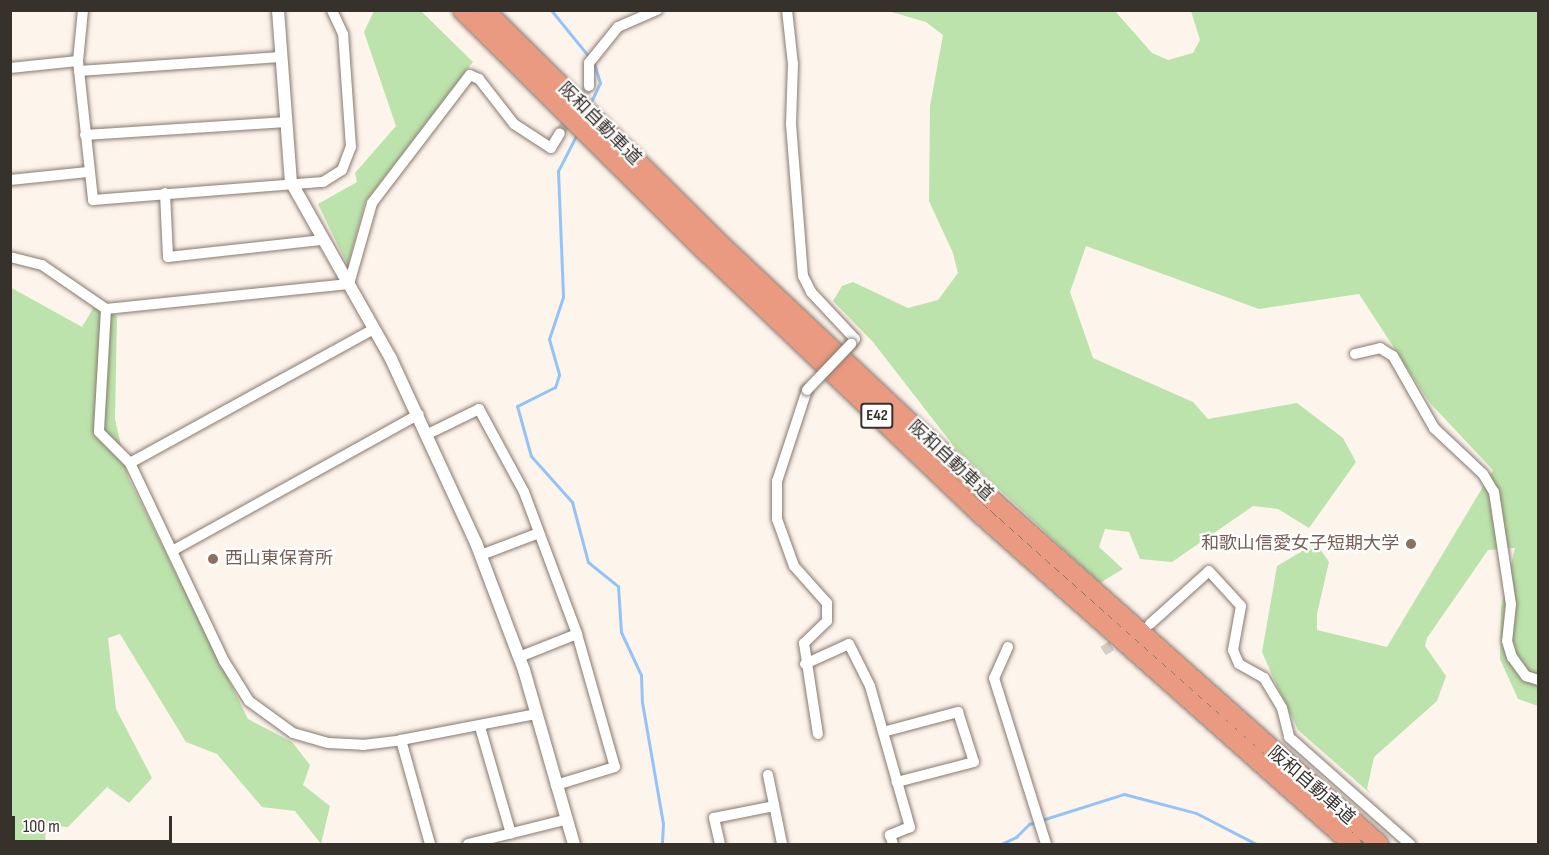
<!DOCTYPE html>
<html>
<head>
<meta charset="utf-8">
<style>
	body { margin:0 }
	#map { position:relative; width:1549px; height:855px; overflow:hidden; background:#fdf4ec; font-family:"Sofia Sans Condensed","Noto Sans JP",sans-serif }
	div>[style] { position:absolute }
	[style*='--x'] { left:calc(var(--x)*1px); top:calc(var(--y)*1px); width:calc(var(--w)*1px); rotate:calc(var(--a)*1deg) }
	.green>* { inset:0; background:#bce3ab }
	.stream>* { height:3px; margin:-1.5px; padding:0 1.5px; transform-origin:1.5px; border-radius:1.5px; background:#94c4f7 }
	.minor-tunnel>* { height:10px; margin-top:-5px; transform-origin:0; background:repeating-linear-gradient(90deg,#d5cdc6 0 10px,transparent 0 15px) }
	.roads { filter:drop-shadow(0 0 2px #87796e) drop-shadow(0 0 2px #87796e) }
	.minor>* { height:10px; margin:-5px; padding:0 5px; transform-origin:5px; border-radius:5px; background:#fff }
	.tertiary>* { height:12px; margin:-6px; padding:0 6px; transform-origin:6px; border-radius:6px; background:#fff }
	.motorway>* { height:18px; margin:-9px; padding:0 9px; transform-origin:9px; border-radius:9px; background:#ea9a80 }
	.bridges { filter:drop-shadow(0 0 2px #87796e) drop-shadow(0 0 2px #87796e) }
	.minor-bridge>* { height:10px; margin:-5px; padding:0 5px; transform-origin:5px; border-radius:5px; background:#fff }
	.dots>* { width:16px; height:16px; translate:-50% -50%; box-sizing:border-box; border:3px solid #fff; border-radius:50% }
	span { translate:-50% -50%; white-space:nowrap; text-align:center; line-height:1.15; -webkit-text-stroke:4.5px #fff; paint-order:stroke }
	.shield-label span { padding:2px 4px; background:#fff; border:2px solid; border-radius:4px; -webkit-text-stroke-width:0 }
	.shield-label { font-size:16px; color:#37312c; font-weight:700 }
	.street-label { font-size:18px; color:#37312c }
	.education-label { font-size:18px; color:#785e54 }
	.right { translate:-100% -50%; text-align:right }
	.left { translate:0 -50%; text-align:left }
	.frame { position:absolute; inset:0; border:12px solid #37312c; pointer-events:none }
	.scale { position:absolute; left:12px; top:816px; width:160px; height:27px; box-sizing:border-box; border:3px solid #37312c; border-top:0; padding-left:8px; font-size:18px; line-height:21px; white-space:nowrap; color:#37312c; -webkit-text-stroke:4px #fff; paint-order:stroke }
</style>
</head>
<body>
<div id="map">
	<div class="green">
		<div style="clip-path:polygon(374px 11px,421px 11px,473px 62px,365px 202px,348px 266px,318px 204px,357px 182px,355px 173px,396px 126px,364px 32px)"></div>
		<div style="clip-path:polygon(888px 11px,1115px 11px,1152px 53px,1168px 60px,1193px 53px,1200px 40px,1191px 11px,1538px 11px,1538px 706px,1518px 699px,1500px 659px,1501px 607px,1515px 548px,1488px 550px,1427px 638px,1425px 646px,1446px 676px,1437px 701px,1374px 757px,1367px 789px,1371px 794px,1298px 730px,1273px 677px,1262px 652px,1277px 566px,1316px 543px,1329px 562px,1317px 614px,1317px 630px,1387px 647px,1493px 470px,1430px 403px,1359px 294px,1259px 309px,1086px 246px,1070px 292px,1093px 358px,1193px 402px,1208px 419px,1297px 403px,1343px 438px,1356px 462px,1309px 528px,1278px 509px,1253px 506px,1172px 562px,1140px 559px,1129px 532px,1105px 529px,1099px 547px,1123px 569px,1100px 583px,956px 449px,873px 342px,833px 301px,842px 286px,853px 282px,908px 308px,938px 300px,958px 273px,953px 253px,929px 201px,930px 106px,943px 35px,926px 22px)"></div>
		<div style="clip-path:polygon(10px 287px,82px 327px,94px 307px,117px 316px,115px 419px,128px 477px,248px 719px,292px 742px,310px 765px,303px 785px,330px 806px,321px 844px,295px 811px,262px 807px,217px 754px,186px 742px,120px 634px,108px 638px,116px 709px,152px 778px,129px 803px,107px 787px,68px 827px,46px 826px,45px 844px,11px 844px)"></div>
	</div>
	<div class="stream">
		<div style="--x:551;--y:10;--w:62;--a:50.9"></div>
		<div style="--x:590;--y:104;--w:23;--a:-65"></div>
		<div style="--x:600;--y:83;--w:21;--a:-107"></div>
		<div style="--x:577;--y:134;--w:42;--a:117.2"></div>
		<div style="--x:558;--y:171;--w:126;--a:87.7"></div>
		<div style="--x:563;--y:297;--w:44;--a:108.4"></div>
		<div style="--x:549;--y:339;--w:37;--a:74"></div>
		<div style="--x:559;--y:375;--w:13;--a:108"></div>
		<div style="--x:555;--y:387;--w:42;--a:153.4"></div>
		<div style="--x:517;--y:406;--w:52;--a:74.4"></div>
		<div style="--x:531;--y:456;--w:62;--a:48.3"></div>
		<div style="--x:572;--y:502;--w:62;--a:75.1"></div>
		<div style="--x:588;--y:562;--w:38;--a:39"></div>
		<div style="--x:618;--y:586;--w:46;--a:86.3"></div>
		<div style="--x:621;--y:632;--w:47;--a:65.1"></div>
		<div style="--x:641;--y:675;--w:27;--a:88"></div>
		<div style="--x:642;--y:702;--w:123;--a:80.2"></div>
		<div style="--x:663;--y:823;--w:21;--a:93"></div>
		<div style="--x:1001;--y:844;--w:17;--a:-25"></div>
		<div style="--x:1016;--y:837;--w:18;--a:-45"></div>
		<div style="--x:1029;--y:824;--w:100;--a:-17.5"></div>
		<div style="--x:1124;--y:794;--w:74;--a:14.8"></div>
		<div style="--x:1196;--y:813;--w:68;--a:27.3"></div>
	</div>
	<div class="minor-tunnel">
		<div style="--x:560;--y:133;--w:55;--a:-58.3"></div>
		<div style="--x:1103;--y:651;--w:27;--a:-31"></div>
	</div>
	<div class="roads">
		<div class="minor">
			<div style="--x:787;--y:10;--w:54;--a:83.7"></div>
			<div style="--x:793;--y:64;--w:60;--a:91.9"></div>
			<div style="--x:791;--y:124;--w:152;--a:85.5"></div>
			<div style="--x:803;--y:276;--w:18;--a:63"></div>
			<div style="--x:811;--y:292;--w:64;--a:46.9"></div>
			<div style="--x:855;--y:339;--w:6;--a:129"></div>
			<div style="--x:78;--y:61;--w:140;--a:83.8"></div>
			<div style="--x:93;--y:200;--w:231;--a:-4.5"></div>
			<div style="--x:323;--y:182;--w:22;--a:-32"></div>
			<div style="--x:342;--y:170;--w:25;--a:-69"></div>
			<div style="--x:351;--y:147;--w:113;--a:-94"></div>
			<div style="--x:343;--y:34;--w:26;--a:-115"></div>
			<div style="--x:10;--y:68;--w:68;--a:-5.9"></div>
			<div style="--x:78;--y:61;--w:51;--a:-84.4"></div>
			<div style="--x:79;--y:71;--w:202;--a:-4"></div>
			<div style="--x:589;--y:86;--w:23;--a:-90"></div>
			<div style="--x:589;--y:63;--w:46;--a:-51.1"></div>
			<div style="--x:618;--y:27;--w:43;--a:-23.6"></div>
			<div style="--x:85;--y:135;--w:202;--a:-3.7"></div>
			<div style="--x:10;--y:180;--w:78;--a:-5.9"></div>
			<div style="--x:165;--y:193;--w:64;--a:87.3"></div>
			<div style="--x:168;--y:257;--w:156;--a:-6.3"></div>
			<div style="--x:10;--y:257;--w:33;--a:14"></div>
			<div style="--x:42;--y:265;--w:78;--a:34.5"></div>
			<div style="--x:106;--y:309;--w:244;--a:-5.9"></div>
			<div style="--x:349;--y:284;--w:84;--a:-74.1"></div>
			<div style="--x:372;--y:203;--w:161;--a:-52.6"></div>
			<div style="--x:470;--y:75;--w:10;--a:24"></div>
			<div style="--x:479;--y:79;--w:57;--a:52.1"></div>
			<div style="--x:514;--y:124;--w:44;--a:33"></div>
			<div style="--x:551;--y:148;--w:17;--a:-59"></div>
			<div style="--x:106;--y:309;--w:123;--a:93.3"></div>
			<div style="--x:99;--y:432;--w:44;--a:45"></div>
			<div style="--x:130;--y:463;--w:219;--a:64.6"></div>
			<div style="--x:224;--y:661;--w:47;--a:58"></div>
			<div style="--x:249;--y:701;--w:54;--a:36"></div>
			<div style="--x:293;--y:733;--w:36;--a:16"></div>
			<div style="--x:328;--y:743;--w:35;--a:3"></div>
			<div style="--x:363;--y:745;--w:38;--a:-7"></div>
			<div style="--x:401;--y:740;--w:137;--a:-10.9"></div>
			<div style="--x:1355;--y:354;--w:26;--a:-13"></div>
			<div style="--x:1380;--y:348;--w:15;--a:32"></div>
			<div style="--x:1393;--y:356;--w:83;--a:60.3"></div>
			<div style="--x:1434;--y:428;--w:67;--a:43.2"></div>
			<div style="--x:1483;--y:474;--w:21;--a:59"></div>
			<div style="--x:1494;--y:492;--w:113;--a:81.4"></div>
			<div style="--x:1511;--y:604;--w:37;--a:96"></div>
			<div style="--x:1507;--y:641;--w:17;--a:73"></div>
			<div style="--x:1512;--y:657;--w:24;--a:54"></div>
			<div style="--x:1526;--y:676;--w:13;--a:18"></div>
			<div style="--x:807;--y:390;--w:96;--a:108.2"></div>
			<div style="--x:777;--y:481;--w:38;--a:90"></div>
			<div style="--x:777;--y:519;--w:50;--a:70.1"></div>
			<div style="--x:794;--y:566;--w:50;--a:48.3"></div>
			<div style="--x:827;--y:603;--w:18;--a:90"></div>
			<div style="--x:827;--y:621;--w:32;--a:136"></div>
			<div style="--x:804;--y:643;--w:92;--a:81.3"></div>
			<div style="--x:428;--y:434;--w:57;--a:-26.1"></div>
			<div style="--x:479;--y:409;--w:94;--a:61.5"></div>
			<div style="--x:524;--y:492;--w:152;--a:69.5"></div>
			<div style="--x:577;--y:634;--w:138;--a:74.1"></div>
			<div style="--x:615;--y:767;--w:62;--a:163"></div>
			<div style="--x:130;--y:463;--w:278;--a:-28.8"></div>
			<div style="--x:172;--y:551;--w:282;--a:-29"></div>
			<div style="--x:481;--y:555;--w:62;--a:-20.8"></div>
			<div style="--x:1150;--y:624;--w:79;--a:-41.9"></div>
			<div style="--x:1209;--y:571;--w:47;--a:47.6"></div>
			<div style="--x:1241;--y:606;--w:45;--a:100.3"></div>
			<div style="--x:1233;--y:650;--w:15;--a:67"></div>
			<div style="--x:1239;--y:664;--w:29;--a:29"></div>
			<div style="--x:1264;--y:678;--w:35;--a:59"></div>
			<div style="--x:1282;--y:708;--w:30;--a:76"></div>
			<div style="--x:1289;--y:737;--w:162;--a:41.5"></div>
			<div style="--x:1008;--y:647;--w:34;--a:114"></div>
			<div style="--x:994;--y:678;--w:174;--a:72.6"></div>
			<div style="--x:519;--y:657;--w:62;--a:-21.6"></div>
			<div style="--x:805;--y:664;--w:48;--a:-24.4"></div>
			<div style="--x:849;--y:644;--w:47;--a:63.4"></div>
			<div style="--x:870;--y:686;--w:147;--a:74.2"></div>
			<div style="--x:910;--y:827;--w:22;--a:158"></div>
			<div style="--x:890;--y:835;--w:9;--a:72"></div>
			<div style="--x:480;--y:727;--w:111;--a:73.8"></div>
			<div style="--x:883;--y:732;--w:78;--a:-14.9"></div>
			<div style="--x:958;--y:712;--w:52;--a:72.3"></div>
			<div style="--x:974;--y:762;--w:80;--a:165.4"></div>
			<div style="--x:401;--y:740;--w:108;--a:74.4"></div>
			<div style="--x:768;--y:775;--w:70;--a:78.5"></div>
			<div style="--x:468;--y:844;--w:100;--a:-13.9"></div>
			<div style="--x:720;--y:844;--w:27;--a:-103"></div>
			<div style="--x:714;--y:818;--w:61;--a:-11.3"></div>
		</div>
		<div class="tertiary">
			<div style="--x:278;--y:10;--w:172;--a:85.7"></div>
			<div style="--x:291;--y:182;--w:203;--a:60.5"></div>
			<div style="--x:391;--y:359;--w:203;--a:65.2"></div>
			<div style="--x:476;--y:543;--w:136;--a:69.3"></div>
			<div style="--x:524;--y:670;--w:181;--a:74"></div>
		</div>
		<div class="motorway">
			<div style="--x:462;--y:10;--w:346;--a:44.8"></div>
			<div style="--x:708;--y:254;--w:375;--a:43.7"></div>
			<div style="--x:979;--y:513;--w:499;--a:41.6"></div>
			<div style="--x:485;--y:10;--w:341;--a:44.8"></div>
			<div style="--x:727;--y:250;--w:361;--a:43.3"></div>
			<div style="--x:990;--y:498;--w:521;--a:41.65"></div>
		</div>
	</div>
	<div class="bridges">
		<div class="minor-bridge">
			<div style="--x:807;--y:390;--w:64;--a:-46.3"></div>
		</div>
	</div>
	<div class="dots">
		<div style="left:1411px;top:544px;background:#8d6e63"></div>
		<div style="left:213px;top:559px;background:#8d6e63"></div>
	</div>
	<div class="shield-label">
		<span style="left:877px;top:416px">E42</span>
	</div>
	<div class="street-label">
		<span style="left:599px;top:124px;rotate:45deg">阪和自動車道</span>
		<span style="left:950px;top:461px;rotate:43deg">阪和自動車道</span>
		<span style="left:1311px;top:786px;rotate:41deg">阪和自動車道</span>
	</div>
	<div class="education-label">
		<span class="right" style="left:1399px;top:544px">和歌山信愛女子短期大学</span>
		<span class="left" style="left:225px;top:559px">西山東保育所</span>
	</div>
	<div class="frame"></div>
	<div class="scale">100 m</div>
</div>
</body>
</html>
